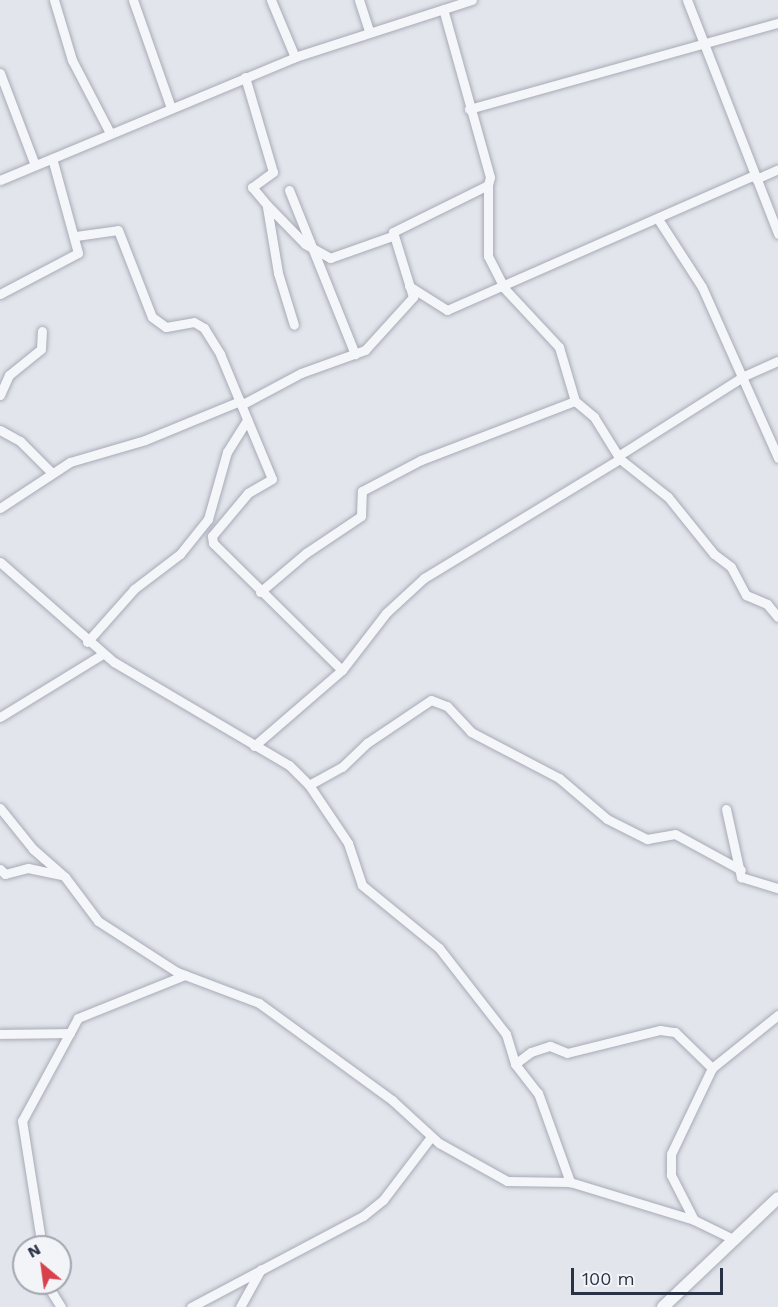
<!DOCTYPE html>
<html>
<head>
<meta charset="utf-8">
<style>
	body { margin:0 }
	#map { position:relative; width:778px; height:1307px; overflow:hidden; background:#e2e5eb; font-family:"Work Sans",sans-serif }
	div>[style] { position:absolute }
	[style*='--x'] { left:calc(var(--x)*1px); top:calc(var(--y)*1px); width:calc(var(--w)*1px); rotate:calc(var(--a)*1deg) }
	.roads { filter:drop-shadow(0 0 2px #a7abb6) drop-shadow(0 0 2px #a7abb6) }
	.minor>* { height:9px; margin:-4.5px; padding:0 4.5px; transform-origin:4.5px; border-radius:4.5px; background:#f5f6f9 }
	.tertiary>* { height:12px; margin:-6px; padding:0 6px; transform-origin:6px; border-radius:6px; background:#f5f6f9 }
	span { translate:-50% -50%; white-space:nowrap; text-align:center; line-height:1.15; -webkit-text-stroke:6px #f2f4f8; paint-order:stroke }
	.north { position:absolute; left:12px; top:1235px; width:60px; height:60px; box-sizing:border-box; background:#f2f4f8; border:2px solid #a2a6b0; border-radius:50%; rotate:331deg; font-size:16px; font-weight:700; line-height:24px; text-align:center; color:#293145 }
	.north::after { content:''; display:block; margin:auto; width:21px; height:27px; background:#d8404c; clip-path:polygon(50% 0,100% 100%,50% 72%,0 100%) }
	.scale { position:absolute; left:571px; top:1268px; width:152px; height:27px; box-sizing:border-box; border:3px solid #293145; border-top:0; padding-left:8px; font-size:18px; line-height:21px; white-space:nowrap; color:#293145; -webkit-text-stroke:4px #f2f4f8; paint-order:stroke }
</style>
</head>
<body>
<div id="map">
	<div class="roads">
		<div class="minor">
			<div style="--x:54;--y:0;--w:63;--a:73.3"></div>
			<div style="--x:72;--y:60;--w:82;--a:62.5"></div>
			<div style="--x:133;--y:0;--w:114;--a:70.6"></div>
			<div style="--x:271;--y:0;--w:62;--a:67.2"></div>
			<div style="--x:359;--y:0;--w:33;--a:72"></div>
			<div style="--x:687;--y:0;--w:251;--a:68.7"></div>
			<div style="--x:0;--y:73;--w:98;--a:69.2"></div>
			<div style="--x:245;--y:77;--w:99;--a:73.6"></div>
			<div style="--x:273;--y:172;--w:26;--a:144"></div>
			<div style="--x:252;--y:187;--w:23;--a:50"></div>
			<div style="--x:267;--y:205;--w:54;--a:45.7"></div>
			<div style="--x:305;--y:244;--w:29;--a:29"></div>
			<div style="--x:330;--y:258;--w:66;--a:-19.5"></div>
			<div style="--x:469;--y:109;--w:321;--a:-15.6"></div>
			<div style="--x:756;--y:179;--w:24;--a:-24"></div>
			<div style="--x:0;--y:180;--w:320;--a:-22.6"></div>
			<div style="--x:295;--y:57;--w:186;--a:-17.9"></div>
			<div style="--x:488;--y:185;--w:71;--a:90"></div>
			<div style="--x:488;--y:256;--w:36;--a:63"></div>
			<div style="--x:504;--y:288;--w:81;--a:47"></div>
			<div style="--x:559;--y:347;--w:56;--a:73.5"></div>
			<div style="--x:575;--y:401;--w:25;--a:40"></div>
			<div style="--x:594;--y:417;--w:49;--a:58.2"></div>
			<div style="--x:620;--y:459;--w:61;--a:38.4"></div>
			<div style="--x:668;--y:497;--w:73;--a:51.1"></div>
			<div style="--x:714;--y:554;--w:21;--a:37"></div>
			<div style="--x:731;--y:567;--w:32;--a:62"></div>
			<div style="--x:746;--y:595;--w:23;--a:23"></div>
			<div style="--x:767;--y:604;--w:17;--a:50"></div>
			<div style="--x:289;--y:190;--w:177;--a:68.1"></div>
			<div style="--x:267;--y:207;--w:67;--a:80.5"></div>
			<div style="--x:278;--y:273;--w:54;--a:72.9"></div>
			<div style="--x:658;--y:219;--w:81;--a:57.1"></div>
			<div style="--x:702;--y:287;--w:187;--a:66"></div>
			<div style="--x:76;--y:236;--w:42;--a:-8.1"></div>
			<div style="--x:118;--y:230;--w:93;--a:68.7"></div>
			<div style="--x:152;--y:317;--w:17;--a:36"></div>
			<div style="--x:166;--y:327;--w:28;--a:-10"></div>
			<div style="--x:194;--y:322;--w:12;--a:31"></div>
			<div style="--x:204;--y:328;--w:31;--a:58"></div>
			<div style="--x:220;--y:354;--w:135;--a:67.4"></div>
			<div style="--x:272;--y:479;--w:28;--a:150"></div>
			<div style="--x:248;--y:493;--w:56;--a:129.9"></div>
			<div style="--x:212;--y:536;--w:7;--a:82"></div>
			<div style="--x:213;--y:543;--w:181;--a:44.6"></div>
			<div style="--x:409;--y:286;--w:45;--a:32.3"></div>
			<div style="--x:447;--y:310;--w:336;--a:-23.7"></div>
			<div style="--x:0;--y:294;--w:88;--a:-27.7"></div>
			<div style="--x:78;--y:253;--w:98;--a:-105.3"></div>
			<div style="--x:0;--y:395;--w:22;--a:-66"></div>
			<div style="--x:9;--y:375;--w:41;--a:-39.1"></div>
			<div style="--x:41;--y:349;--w:18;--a:-87"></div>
			<div style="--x:241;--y:405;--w:68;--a:-28.1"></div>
			<div style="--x:301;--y:373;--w:68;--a:-19.8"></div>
			<div style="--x:365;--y:350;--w:72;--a:-47.8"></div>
			<div style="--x:413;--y:297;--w:68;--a:-107.1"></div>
			<div style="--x:393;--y:232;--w:106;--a:-26.3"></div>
			<div style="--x:488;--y:185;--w:8;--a:-76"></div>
			<div style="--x:490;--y:177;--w:174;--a:-105.6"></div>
			<div style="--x:0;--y:430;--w:23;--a:29"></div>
			<div style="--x:20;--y:441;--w:44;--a:45"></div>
			<div style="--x:618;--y:456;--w:149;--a:-32.4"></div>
			<div style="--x:744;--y:376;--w:37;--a:-24"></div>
			<div style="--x:0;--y:508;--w:84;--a:-33.3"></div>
			<div style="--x:70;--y:462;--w:78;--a:-16.3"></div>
			<div style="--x:145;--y:440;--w:103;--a:-22.3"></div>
			<div style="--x:0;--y:562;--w:152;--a:41.3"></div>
			<div style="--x:114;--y:662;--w:203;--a:30.5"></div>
			<div style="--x:289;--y:765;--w:28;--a:45"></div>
			<div style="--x:309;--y:785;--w:70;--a:56.1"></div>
			<div style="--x:348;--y:843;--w:44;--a:71.6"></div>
			<div style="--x:362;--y:885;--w:99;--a:39.3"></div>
			<div style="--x:439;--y:948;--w:109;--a:52.1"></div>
			<div style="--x:506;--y:1034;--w:31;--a:73"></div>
			<div style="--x:515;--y:1064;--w:37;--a:52"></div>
			<div style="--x:538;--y:1093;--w:95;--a:70.2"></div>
			<div style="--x:260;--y:592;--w:60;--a:-40.3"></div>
			<div style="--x:306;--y:553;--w:66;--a:-33.9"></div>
			<div style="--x:361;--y:516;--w:25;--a:-88"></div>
			<div style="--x:362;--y:491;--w:67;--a:-27.7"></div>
			<div style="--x:421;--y:460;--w:165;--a:-21"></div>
			<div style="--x:87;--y:642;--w:71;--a:-48.4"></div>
			<div style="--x:134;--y:589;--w:58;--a:-37.3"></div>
			<div style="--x:180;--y:554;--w:45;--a:-51.3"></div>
			<div style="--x:208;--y:519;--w:70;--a:-74.2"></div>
			<div style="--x:227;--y:452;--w:38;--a:-58"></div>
			<div style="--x:0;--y:717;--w:121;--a:-31.5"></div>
			<div style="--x:254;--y:746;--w:116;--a:-40.8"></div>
			<div style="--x:342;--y:670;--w:72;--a:-52.3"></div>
			<div style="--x:386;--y:613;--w:52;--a:-42.6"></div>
			<div style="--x:424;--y:578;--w:229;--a:-31.3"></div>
			<div style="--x:309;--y:785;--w:38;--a:-29"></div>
			<div style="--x:342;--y:767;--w:35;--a:-44"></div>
			<div style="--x:367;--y:743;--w:77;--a:-33.9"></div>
			<div style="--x:431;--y:700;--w:17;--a:21"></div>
			<div style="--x:447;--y:706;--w:35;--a:47"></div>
			<div style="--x:471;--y:732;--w:99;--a:27.6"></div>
			<div style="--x:559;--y:778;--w:63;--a:40.5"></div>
			<div style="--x:607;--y:819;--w:45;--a:26.6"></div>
			<div style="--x:647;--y:839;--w:28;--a:-10"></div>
			<div style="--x:675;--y:834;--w:75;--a:28.6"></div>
			<div style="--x:0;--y:808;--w:53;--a:51.2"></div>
			<div style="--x:33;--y:849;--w:43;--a:41.2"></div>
			<div style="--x:65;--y:877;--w:55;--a:53.1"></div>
			<div style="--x:98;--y:921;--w:94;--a:32.8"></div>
			<div style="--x:177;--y:972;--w:88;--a:20.7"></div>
			<div style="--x:259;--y:1003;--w:165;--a:36.1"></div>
			<div style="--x:392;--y:1100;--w:64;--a:42.5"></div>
			<div style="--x:439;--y:1143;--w:78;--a:29.2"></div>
			<div style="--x:507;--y:1181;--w:63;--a:0.9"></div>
			<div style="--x:570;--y:1182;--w:130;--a:17"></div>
			<div style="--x:726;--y:809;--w:70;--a:77.6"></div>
			<div style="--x:741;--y:877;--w:39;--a:17"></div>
			<div style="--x:0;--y:869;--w:7;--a:45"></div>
			<div style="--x:5;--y:874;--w:24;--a:-15"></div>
			<div style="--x:28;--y:868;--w:33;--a:12"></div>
			<div style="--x:0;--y:1034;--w:70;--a:-0.8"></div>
			<div style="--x:515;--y:1064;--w:20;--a:-37"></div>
			<div style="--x:531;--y:1052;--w:20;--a:-18"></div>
			<div style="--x:550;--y:1046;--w:18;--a:22"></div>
			<div style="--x:567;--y:1053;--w:96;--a:-13.9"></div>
			<div style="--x:660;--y:1030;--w:15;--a:8"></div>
			<div style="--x:675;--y:1032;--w:52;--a:44.2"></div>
			<div style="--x:733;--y:1239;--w:43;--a:-154"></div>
			<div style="--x:694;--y:1220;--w:51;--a:-117.1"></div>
			<div style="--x:671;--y:1175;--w:21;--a:-90"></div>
			<div style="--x:671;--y:1154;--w:95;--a:-64.5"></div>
			<div style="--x:712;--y:1068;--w:85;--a:-38.8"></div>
			<div style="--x:42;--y:1247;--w:128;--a:-99"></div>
			<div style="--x:22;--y:1121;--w:117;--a:-61.5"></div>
			<div style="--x:78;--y:1018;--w:115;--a:-21.9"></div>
			<div style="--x:46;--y:1283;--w:28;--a:58"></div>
			<div style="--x:191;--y:1307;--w:195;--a:-27.9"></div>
			<div style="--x:363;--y:1216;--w:26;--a:-39"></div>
			<div style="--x:383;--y:1200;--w:79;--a:-52.7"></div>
			<div style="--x:240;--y:1307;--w:43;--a:-61.1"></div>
		</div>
		<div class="tertiary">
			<div style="--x:663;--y:1307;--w:158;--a:-43.5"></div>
		</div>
	</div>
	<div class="north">N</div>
	<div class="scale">100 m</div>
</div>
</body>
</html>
